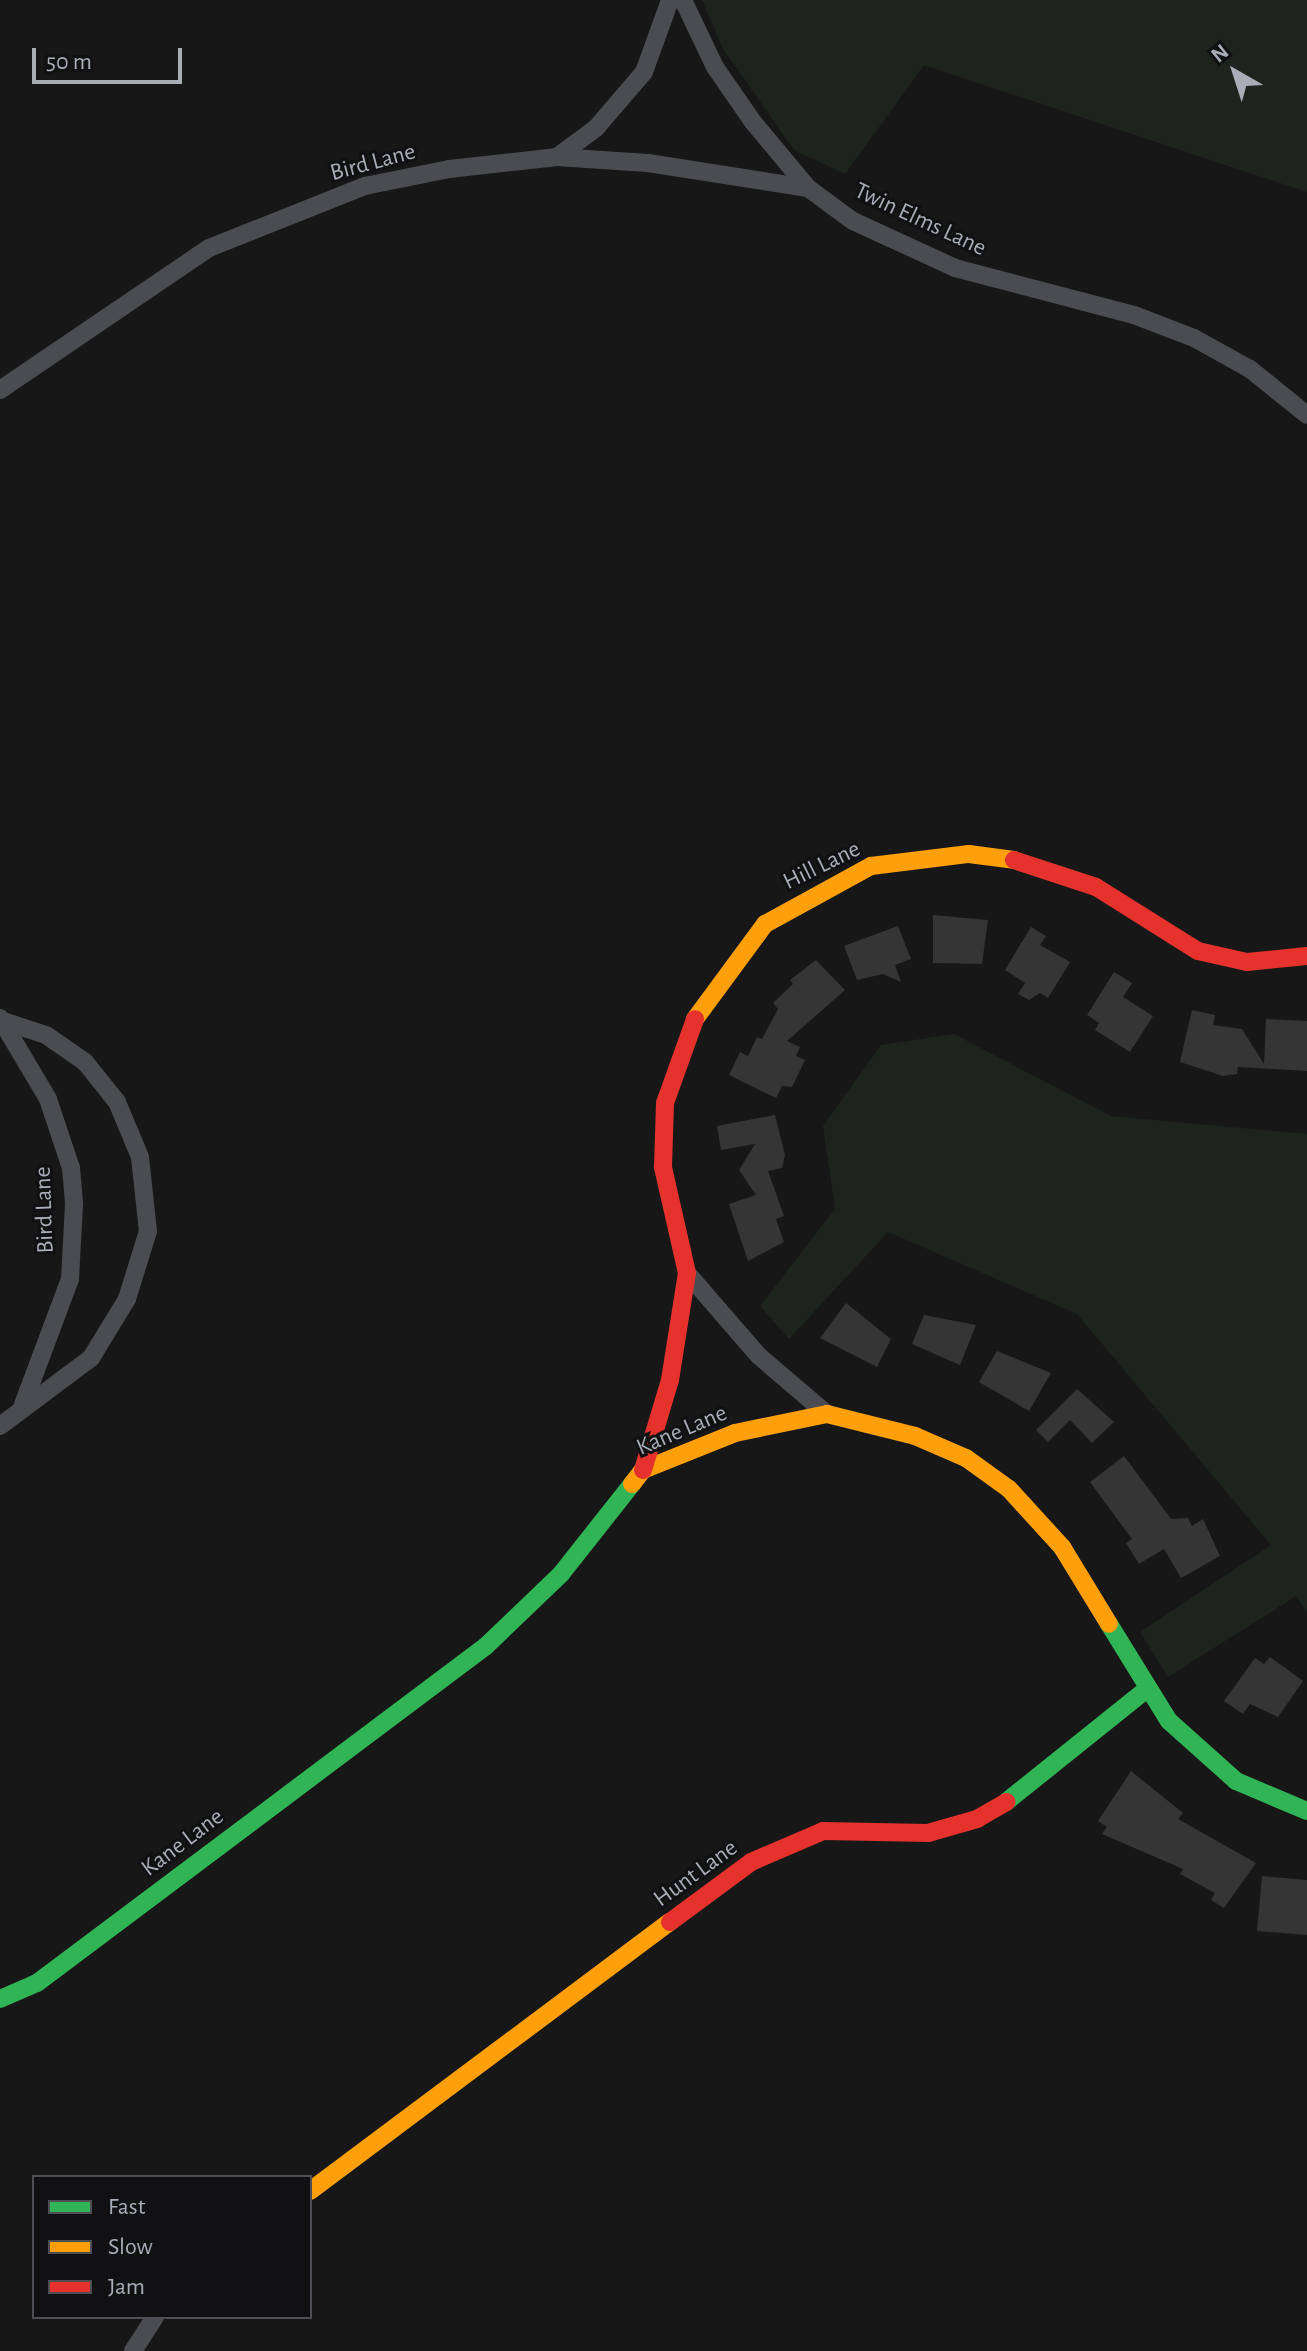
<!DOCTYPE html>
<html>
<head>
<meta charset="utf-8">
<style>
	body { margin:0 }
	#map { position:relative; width:1307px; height:2351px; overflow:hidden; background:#171717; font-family:"Alegreya Sans",sans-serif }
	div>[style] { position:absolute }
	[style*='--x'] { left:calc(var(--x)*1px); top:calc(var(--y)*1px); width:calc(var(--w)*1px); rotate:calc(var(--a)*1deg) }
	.green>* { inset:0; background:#1d241e }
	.building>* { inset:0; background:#353536 }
	.street>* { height:18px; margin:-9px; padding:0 9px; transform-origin:9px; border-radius:9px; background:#4b4c50 }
	.fast>* { height:18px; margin:-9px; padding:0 9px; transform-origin:9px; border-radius:9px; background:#30b455 }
	.slow>* { height:18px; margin:-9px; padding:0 9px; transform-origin:9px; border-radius:9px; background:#ff9f0a }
	.jam>* { height:18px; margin:-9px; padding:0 9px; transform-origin:9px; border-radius:9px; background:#e5322d }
	span { translate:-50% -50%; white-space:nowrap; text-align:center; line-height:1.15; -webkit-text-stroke:6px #111113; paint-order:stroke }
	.street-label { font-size:24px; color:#a8adb8 }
	.legend { position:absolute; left:32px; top:2175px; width:280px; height:144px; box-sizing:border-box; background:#111113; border:2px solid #4d4f55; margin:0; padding:10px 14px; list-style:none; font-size:24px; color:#a8adb8 }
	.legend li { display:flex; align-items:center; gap:16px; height:40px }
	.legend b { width:40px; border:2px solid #4d4f55 }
	.north { position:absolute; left:1195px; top:32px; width:80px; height:80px; -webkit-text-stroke:6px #111113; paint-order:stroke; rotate:321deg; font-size:22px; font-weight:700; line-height:32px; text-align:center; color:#a8adb8 }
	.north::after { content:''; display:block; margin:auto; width:28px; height:36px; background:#a8adb8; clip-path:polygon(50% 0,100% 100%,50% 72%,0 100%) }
	.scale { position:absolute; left:32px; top:48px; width:150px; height:36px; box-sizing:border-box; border:4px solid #a8adb8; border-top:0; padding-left:10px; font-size:24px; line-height:28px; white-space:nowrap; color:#a8adb8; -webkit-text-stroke:6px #111113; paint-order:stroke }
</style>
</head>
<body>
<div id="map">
	<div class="green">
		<div style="clip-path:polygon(702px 0,1307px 0,1307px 192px,924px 65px,845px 174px,794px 150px,723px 49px)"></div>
		<div style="clip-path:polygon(954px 1034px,1111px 1116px,1307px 1134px,1307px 1612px,1296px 1596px,1168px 1677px,1140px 1632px,1271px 1545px,1077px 1314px,888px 1232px,789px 1339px,760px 1306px,835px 1209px,823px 1126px,881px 1045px)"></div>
	</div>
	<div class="building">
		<div style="clip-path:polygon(933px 915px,988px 920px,982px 964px,933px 963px)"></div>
		<div style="clip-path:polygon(898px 926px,911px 959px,895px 965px,901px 982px,883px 974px,857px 980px,844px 946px)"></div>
		<div style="clip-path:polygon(1031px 927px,1046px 936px,1040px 945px,1070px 962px,1048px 998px,1040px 993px,1029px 1000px,1018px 994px,1025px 983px,1005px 970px)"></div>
		<div style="clip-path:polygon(816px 960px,845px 990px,787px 1041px,800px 1047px,796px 1056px,805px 1060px,792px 1087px,782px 1086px,776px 1098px,729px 1075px,740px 1052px,748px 1056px,757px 1037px,762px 1039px,778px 1009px,773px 1003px,793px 984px,790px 980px)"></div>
		<div style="clip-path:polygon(1114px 972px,1132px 983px,1123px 997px,1153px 1016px,1130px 1052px,1095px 1030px,1099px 1023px,1087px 1015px)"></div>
		<div style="clip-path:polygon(1192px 1010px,1215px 1015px,1213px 1025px,1242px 1029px,1264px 1064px,1266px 1019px,1307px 1021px,1307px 1071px,1238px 1067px,1237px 1074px,1223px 1076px,1180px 1062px)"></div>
		<div style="clip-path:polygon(775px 1115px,785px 1155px,782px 1168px,768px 1171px,784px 1216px,776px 1219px,784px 1242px,748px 1261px,729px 1204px,756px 1195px,739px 1170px,755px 1144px,721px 1150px,717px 1126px)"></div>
		<div style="clip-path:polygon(846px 1303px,891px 1339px,877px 1367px,820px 1338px)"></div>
		<div style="clip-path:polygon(924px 1315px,976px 1325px,960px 1365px,912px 1344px)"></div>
		<div style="clip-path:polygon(997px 1351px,1051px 1373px,1029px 1411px,979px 1382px)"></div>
		<div style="clip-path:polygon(1077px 1389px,1114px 1422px,1092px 1443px,1070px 1420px,1048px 1442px,1036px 1430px)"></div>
		<div style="clip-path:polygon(1124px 1456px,1171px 1519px,1188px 1518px,1192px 1526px,1203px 1519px,1220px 1556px,1181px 1578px,1164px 1549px,1139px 1564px,1126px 1543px,1132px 1539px,1090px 1482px)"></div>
		<div style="clip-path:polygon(1270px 1657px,1303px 1681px,1278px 1717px,1250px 1704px,1243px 1714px,1224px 1701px,1255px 1658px,1264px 1664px)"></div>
		<div style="clip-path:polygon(1131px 1771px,1183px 1813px,1178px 1819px,1256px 1863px,1224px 1908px,1211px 1900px,1215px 1893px,1180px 1874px,1183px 1869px,1102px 1834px,1107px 1827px,1098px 1821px)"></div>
		<div style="clip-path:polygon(1262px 1876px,1307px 1880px,1307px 1935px,1257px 1931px)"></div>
	</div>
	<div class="street">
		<div style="--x:683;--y:0;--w:74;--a:64.5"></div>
		<div style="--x:715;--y:67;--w:67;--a:55.4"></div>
		<div style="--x:753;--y:122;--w:86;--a:50.2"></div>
		<div style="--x:808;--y:188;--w:56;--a:36.3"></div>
		<div style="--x:853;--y:221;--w:112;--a:24.7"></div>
		<div style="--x:955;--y:268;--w:185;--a:14.7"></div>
		<div style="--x:1134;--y:315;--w:64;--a:21"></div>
		<div style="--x:1194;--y:338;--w:64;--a:29"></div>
		<div style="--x:1250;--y:369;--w:73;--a:38.9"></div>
		<div style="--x:557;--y:157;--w:49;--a:-36.6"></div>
		<div style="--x:596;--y:128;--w:74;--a:-49.4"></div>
		<div style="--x:644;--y:72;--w:77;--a:-70.1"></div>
		<div style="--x:0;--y:390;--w:253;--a:-34.2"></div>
		<div style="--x:209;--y:248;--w:168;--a:-21.7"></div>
		<div style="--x:365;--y:186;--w:86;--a:-11.4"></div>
		<div style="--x:449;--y:169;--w:109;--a:-6.3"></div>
		<div style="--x:557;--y:157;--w:91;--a:3.8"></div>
		<div style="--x:648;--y:163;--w:162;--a:8.9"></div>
		<div style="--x:0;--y:1018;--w:94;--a:59.3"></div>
		<div style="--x:48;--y:1099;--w:73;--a:71.6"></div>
		<div style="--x:71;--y:1168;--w:37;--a:85"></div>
		<div style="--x:74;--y:1205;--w:74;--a:93.1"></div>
		<div style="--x:70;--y:1279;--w:134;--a:110.5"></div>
		<div style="--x:687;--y:1273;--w:110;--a:49.1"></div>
		<div style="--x:759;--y:1356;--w:89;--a:40.5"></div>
		<div style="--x:0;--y:1426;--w:114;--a:-36.8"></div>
		<div style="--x:91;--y:1358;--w:69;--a:-58.6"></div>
		<div style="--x:127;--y:1299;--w:71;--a:-72.8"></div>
		<div style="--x:148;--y:1231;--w:74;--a:-96.2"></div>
		<div style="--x:140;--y:1157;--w:60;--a:-112.7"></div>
		<div style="--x:117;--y:1102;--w:51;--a:-128.7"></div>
		<div style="--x:85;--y:1062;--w:47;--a:-145.3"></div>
		<div style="--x:46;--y:1035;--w:45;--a:-162"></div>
		<div style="--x:133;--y:2351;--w:40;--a:-57.1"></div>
	</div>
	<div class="fast">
		<div style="--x:1109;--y:1624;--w:114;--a:58.3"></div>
		<div style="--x:1169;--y:1721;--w:90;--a:41.8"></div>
		<div style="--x:1236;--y:1781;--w:77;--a:22.9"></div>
		<div style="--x:1006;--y:1802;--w:179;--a:-38.7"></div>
		<div style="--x:0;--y:1999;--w:40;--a:-23.4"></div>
		<div style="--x:37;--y:1983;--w:561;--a:-36.89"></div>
		<div style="--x:486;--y:1646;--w:104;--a:-43.8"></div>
		<div style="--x:561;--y:1574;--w:115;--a:-51.7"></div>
	</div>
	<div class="slow">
		<div style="--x:695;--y:1019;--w:118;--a:-53.6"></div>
		<div style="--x:765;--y:924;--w:121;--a:-28.7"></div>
		<div style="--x:871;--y:866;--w:99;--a:-7"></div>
		<div style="--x:969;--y:854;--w:45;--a:7.6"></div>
		<div style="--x:632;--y:1484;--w:18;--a:-52"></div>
		<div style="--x:643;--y:1470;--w:99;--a:-21.9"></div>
		<div style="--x:735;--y:1433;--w:94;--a:-11.7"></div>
		<div style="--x:827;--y:1414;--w:91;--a:14"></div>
		<div style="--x:915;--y:1436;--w:56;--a:23.3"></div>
		<div style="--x:966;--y:1458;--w:53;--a:35.8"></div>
		<div style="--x:1009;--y:1489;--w:79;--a:47.6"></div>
		<div style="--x:1062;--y:1547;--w:90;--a:58.6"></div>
		<div style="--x:310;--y:2191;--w:449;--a:-36.8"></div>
	</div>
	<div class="jam">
		<div style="--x:1014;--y:860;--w:86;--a:18.2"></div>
		<div style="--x:1096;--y:887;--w:120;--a:32.1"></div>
		<div style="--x:1198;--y:951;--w:50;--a:12.7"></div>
		<div style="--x:1247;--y:962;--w:60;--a:-5.7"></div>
		<div style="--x:643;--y:1470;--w:94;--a:-73.3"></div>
		<div style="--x:670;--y:1380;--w:108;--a:-81"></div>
		<div style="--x:687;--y:1273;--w:109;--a:-102.8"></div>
		<div style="--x:663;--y:1167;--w:64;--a:-88.2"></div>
		<div style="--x:665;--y:1103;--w:89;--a:-70.3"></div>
		<div style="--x:670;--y:1922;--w:101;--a:-36.5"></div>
		<div style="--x:751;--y:1862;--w:78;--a:-23.3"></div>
		<div style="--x:823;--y:1831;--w:105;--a:1.1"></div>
		<div style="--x:928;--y:1833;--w:51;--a:-15.9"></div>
		<div style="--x:977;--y:1819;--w:34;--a:-30"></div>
	</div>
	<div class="street-label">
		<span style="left:373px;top:163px;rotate:-15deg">Bird Lane</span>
		<span style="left:920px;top:220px;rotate:25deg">Twin Elms Lane</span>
		<span style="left:822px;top:866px;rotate:-26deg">Hill Lane</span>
		<span style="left:45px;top:1210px;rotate:-92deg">Bird Lane</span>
		<span style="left:682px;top:1431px;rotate:-23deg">Kane Lane</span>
		<span style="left:183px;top:1843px;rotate:-37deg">Kane Lane</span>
		<span style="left:696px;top:1874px;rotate:-36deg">Hunt Lane</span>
	</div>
	<ul class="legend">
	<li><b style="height:10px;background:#30b455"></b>Fast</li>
	<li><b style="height:10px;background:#ff9f0a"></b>Slow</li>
	<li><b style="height:10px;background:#e5322d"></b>Jam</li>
	</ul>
	<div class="north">N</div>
	<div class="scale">50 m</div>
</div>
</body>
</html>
